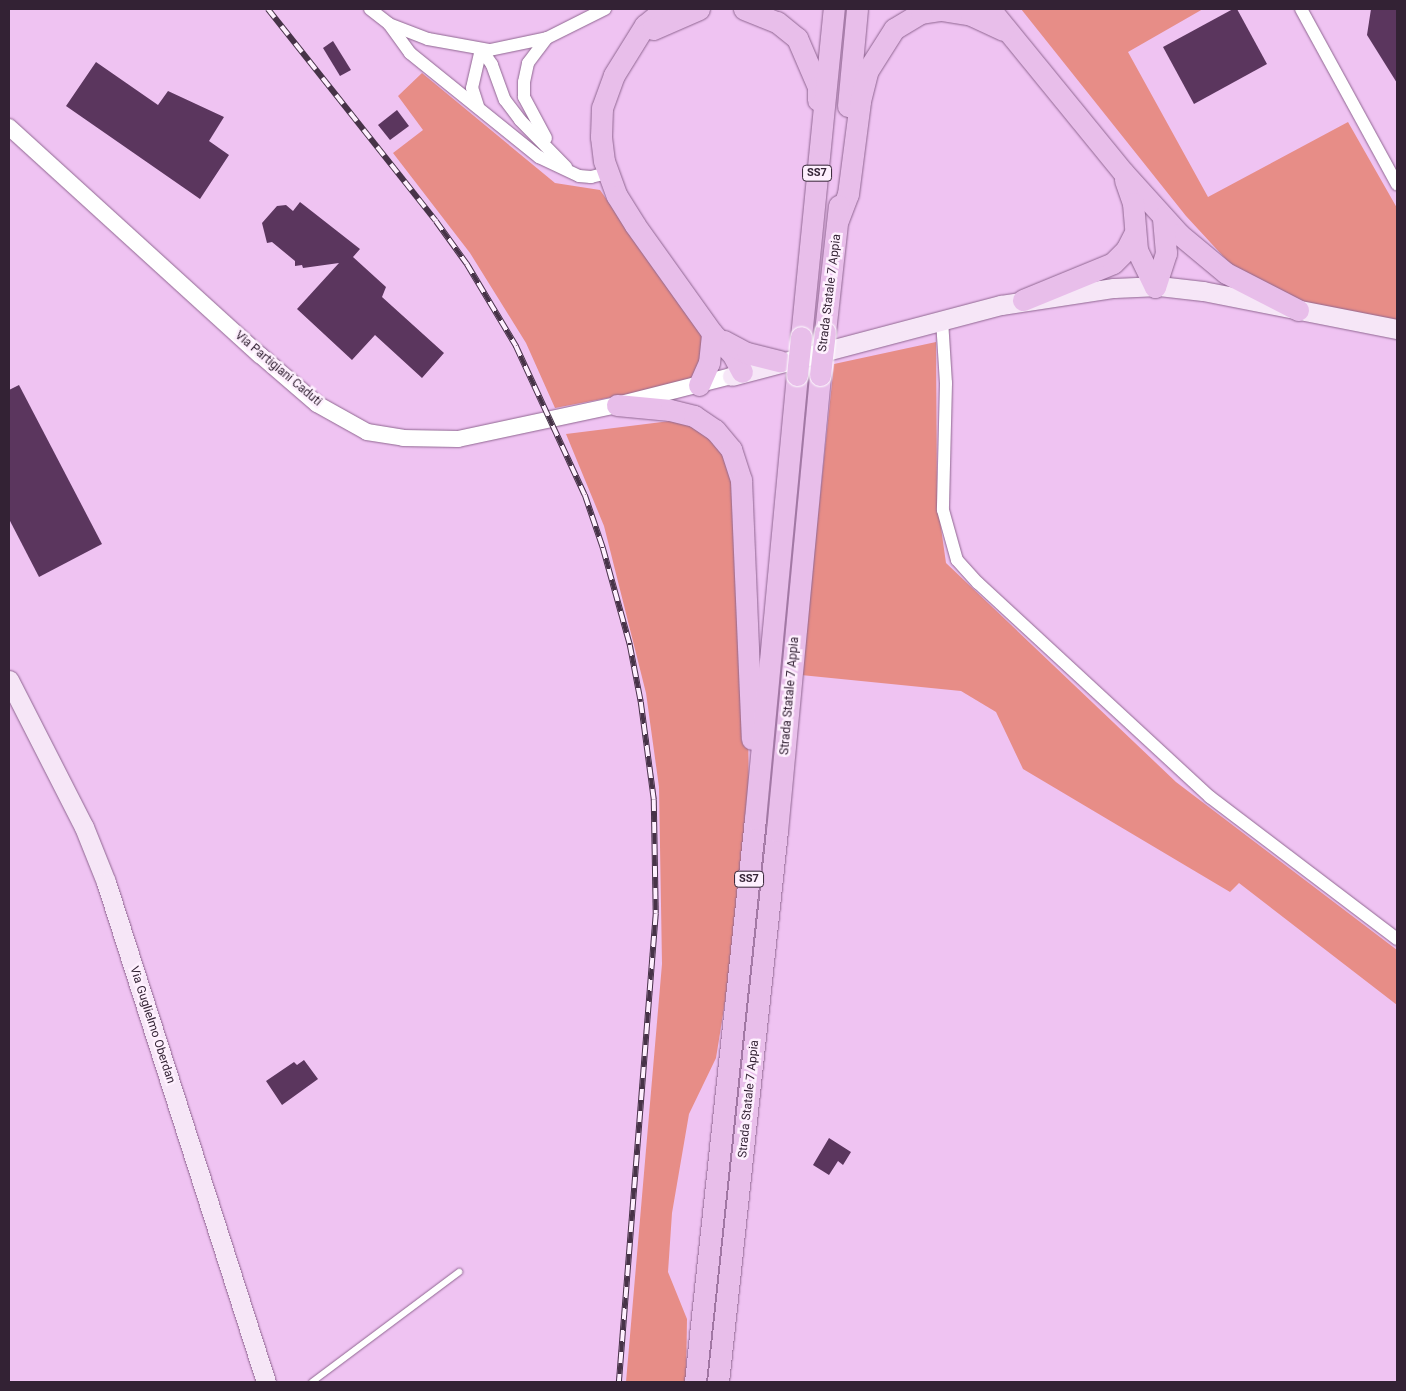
<!DOCTYPE html>
<html>
<head>
<meta charset="utf-8">
<style>
	body { margin:0 }
	#map { position:relative; width:1406px; height:1391px; overflow:hidden; background:#efc3f2; font-family:Roboto,sans-serif }
	div>[style] { position:absolute }
	[style*='--x'] { left:calc(var(--x)*1px); top:calc(var(--y)*1px); width:calc(var(--w)*1px); rotate:calc(var(--a)*1deg) }
	.green>* { inset:0; background:#e78d87 }
	.building>* { inset:0; background:#5b365e }
	.roads { filter:drop-shadow(0 0 1px #8f6691) drop-shadow(0 0 1px #8f6691) }
	.service>* { height:6px; margin:-3px; padding:0 3px; transform-origin:3px; border-radius:3px; background:#fff }
	.minor>* { height:12px; margin:-6px; padding:0 6px; transform-origin:6px; border-radius:6px; background:#fff }
	.tertiary>* { height:16px; margin:-8px; padding:0 8px; transform-origin:8px; border-radius:8px; background:#fff }
	.secondary>* { height:19px; margin:-9.5px; padding:0 9.5px; transform-origin:9.5px; border-radius:9.5px; background:#f6e6f7 }
	.trunk>* { height:21px; margin:-10.5px; padding:0 10.5px; transform-origin:10.5px; border-radius:10.5px; background:#e8beea }
	.rail>* { height:5.5px; margin-top:-2.75px; transform-origin:0; background:repeating-linear-gradient(90deg,#fef0fe 0 11px,#473348 0 22px); box-sizing:border-box; border-block:1px solid #473348 }
	.bridges { filter:drop-shadow(0 0 1px #fff) drop-shadow(0 0 1px #fff) }
	.trunk-bridge>* { height:21px; margin:-10.5px; padding:0 10.5px; transform-origin:10.5px; border-radius:10.5px; background:#e8beea }
	span { translate:-50% -50%; white-space:nowrap; text-align:center; line-height:1.15; -webkit-text-stroke:5px #fef0fe; paint-order:stroke }
	.shield-label span { padding:1px 4px; background:#fef0fe; border:1px solid; border-radius:4px; -webkit-text-stroke-width:0 }
	.shield-label { font-size:11px; color:#332234; font-weight:700 }
	.street-label { font-size:12px; color:#332234 }
	.frame { position:absolute; inset:0; border:10px solid #332234; pointer-events:none }
</style>
</head>
<body>
<div id="map">
	<div class="green">
		<div style="clip-path:polygon(1021px 9px,1203px 9px,1128px 52px,1208px 197px,1348px 122px,1397px 208px,1397px 321px,1321px 308px,1274px 292px,1234px 268px,1186px 216px)"></div>
		<div style="clip-path:polygon(422px 73px,555px 183px,600px 190px,707px 342px,691px 382px,555px 408px,526px 343px,470px 253px,393px 153px,423px 130px,398px 96px)"></div>
		<div style="clip-path:polygon(936px 342px,937px 500px,946px 563px,1176px 782px,1397px 950px,1397px 1005px,1239px 883px,1230px 892px,1023px 769px,996px 712px,961px 691px,801px 675px,834px 364px)"></div>
		<div style="clip-path:polygon(678px 420px,707px 434px,730px 461px,748px 717px,749px 810px,736px 934px,716px 1058px,689px 1114px,672px 1213px,668px 1272px,687px 1319px,686px 1382px,626px 1382px,662px 964px,659px 787px,646px 693px,604px 526px,566px 434px)"></div>
	</div>
	<div class="building">
		<div style="clip-path:polygon(1233px 9px,1237px 9px,1267px 64px,1194px 104px,1163px 47px)"></div>
		<div style="clip-path:polygon(1371px 9px,1397px 9px,1397px 83px,1367px 35px)"></div>
		<div style="clip-path:polygon(333px 41px,351px 70px,340px 76px,323px 48px)"></div>
		<div style="clip-path:polygon(96px 62px,158px 105px,168px 91px,224px 117px,209px 141px,229px 155px,200px 199px,66px 106px)"></div>
		<div style="clip-path:polygon(397px 110px,409px 126px,390px 140px,378px 125px)"></div>
		<div style="clip-path:polygon(300px 202px,360px 249px,353px 257px,386px 287px,382px 297px,444px 353px,422px 378px,375px 335px,352px 360px,297px 309px,339px 263px,303px 268px,302px 265px,295px 266px,295px 261px,272px 242px,267px 243px,262px 223px,277px 206px,286px 205px,293px 211px)"></div>
		<div style="clip-path:polygon(19px 385px,102px 544px,39px 577px,9px 519px,9px 390px)"></div>
		<div style="clip-path:polygon(304px 1060px,318px 1079px,282px 1105px,266px 1081px,294px 1062px,297px 1065px)"></div>
		<div style="clip-path:polygon(829px 1138px,851px 1152px,843px 1165px,838px 1161px,829px 1175px,813px 1165px)"></div>
	</div>
	<div class="roads">
		<div class="service">
			<div style="--x:312;--y:1382;--w:184;--a:-36.8"></div>
		</div>
		<div class="minor">
			<div style="--x:370;--y:9;--w:24;--a:38"></div>
			<div style="--x:389;--y:24;--w:42;--a:21"></div>
			<div style="--x:428;--y:39;--w:63;--a:10.1"></div>
			<div style="--x:490;--y:50;--w:58;--a:-11.9"></div>
			<div style="--x:547;--y:38;--w:65;--a:-26.6"></div>
			<div style="--x:1301;--y:9;--w:200;--a:61.3"></div>
			<div style="--x:389;--y:24;--w:36;--a:54"></div>
			<div style="--x:410;--y:53;--w:166;--a:38.9"></div>
			<div style="--x:539;--y:157;--w:44;--a:25.4"></div>
			<div style="--x:579;--y:176;--w:12;--a:5"></div>
			<div style="--x:591;--y:177;--w:16;--a:-14"></div>
			<div style="--x:481;--y:49;--w:19;--a:55"></div>
			<div style="--x:492;--y:65;--w:37;--a:70"></div>
			<div style="--x:505;--y:100;--w:25;--a:53"></div>
			<div style="--x:520;--y:120;--w:66;--a:45.6"></div>
			<div style="--x:478;--y:106;--w:19;--a:-108"></div>
			<div style="--x:472;--y:88;--w:40;--a:-77"></div>
			<div style="--x:546;--y:138;--w:47;--a:-118.2"></div>
			<div style="--x:524;--y:97;--w:15;--a:-90"></div>
			<div style="--x:524;--y:82;--w:19;--a:-78"></div>
			<div style="--x:528;--y:63;--w:31;--a:-53"></div>
			<div style="--x:942;--y:320;--w:63;--a:86.4"></div>
			<div style="--x:946;--y:383;--w:127;--a:91.4"></div>
			<div style="--x:943;--y:510;--w:52;--a:74.4"></div>
			<div style="--x:957;--y:560;--w:31;--a:48"></div>
			<div style="--x:978;--y:583;--w:316;--a:42.7"></div>
			<div style="--x:1210;--y:797;--w:235;--a:37.2"></div>
		</div>
		<div class="tertiary">
			<div style="--x:9;--y:127;--w:339;--a:42.3"></div>
			<div style="--x:260;--y:355;--w:75;--a:40.7"></div>
			<div style="--x:317;--y:404;--w:57;--a:29.2"></div>
			<div style="--x:367;--y:432;--w:36;--a:9"></div>
			<div style="--x:403;--y:438;--w:55;--a:1"></div>
			<div style="--x:458;--y:439;--w:163;--a:-12.1"></div>
			<div style="--x:617;--y:405;--w:119;--a:-14.2"></div>
		</div>
		<div class="secondary">
			<div style="--x:732;--y:376;--w:278;--a:-14.8"></div>
			<div style="--x:1001;--y:305;--w:114;--a:-8.6"></div>
			<div style="--x:1114;--y:288;--w:45;--a:-2.5"></div>
			<div style="--x:1159;--y:286;--w:44;--a:6.5"></div>
			<div style="--x:1203;--y:291;--w:198;--a:11.1"></div>
			<div style="--x:9;--y:680;--w:165;--a:63"></div>
			<div style="--x:84;--y:827;--w:59;--a:68.2"></div>
			<div style="--x:106;--y:882;--w:525;--a:72.26"></div>
		</div>
		<div class="trunk">
			<div style="--x:665;--y:9;--w:26;--a:141"></div>
			<div style="--x:645;--y:25;--w:59;--a:121.8"></div>
			<div style="--x:614;--y:75;--w:35;--a:110"></div>
			<div style="--x:602;--y:108;--w:29;--a:92"></div>
			<div style="--x:601;--y:137;--w:24;--a:83"></div>
			<div style="--x:604;--y:161;--w:37;--a:70"></div>
			<div style="--x:617;--y:196;--w:34;--a:58"></div>
			<div style="--x:635;--y:225;--w:133;--a:54.5"></div>
			<div style="--x:712;--y:333;--w:30;--a:46"></div>
			<div style="--x:733;--y:355;--w:19;--a:62"></div>
			<div style="--x:744;--y:9;--w:35;--a:22"></div>
			<div style="--x:777;--y:22;--w:26;--a:39"></div>
			<div style="--x:797;--y:38;--w:53;--a:66.8"></div>
			<div style="--x:818;--y:87;--w:13;--a:90"></div>
			<div style="--x:990;--y:9;--w:210;--a:50.8"></div>
			<div style="--x:1123;--y:172;--w:84;--a:47.9"></div>
			<div style="--x:1179;--y:234;--w:61;--a:39.7"></div>
			<div style="--x:1226;--y:273;--w:81;--a:27.2"></div>
			<div style="--x:653;--y:29;--w:50;--a:-23.5"></div>
			<div style="--x:848;--y:106;--w:97;--a:-84.7"></div>
			<div style="--x:1125;--y:180;--w:24;--a:71"></div>
			<div style="--x:1133;--y:203;--w:47;--a:85.1"></div>
			<div style="--x:1137;--y:250;--w:41;--a:64.1"></div>
			<div style="--x:838;--y:220;--w:28;--a:-69"></div>
			<div style="--x:848;--y:194;--w:94;--a:-82.6"></div>
			<div style="--x:860;--y:101;--w:32;--a:-76"></div>
			<div style="--x:868;--y:70;--w:49;--a:-57.6"></div>
			<div style="--x:894;--y:29;--w:31;--a:-31"></div>
			<div style="--x:921;--y:13;--w:20;--a:-9"></div>
			<div style="--x:941;--y:10;--w:30;--a:9"></div>
			<div style="--x:971;--y:15;--w:35;--a:25"></div>
			<div style="--x:1155;--y:287;--w:36;--a:-72"></div>
			<div style="--x:1166;--y:253;--w:36;--a:-95"></div>
			<div style="--x:1023;--y:300;--w:97;--a:-22.3"></div>
			<div style="--x:1113;--y:263;--w:18;--a:-45"></div>
			<div style="--x:1126;--y:250;--w:20;--a:-63"></div>
			<div style="--x:825;--y:332;--w:127;--a:-83.7"></div>
			<div style="--x:801;--y:337;--w:330;--a:-84.3"></div>
			<div style="--x:724;--y:341;--w:26;--a:28"></div>
			<div style="--x:747;--y:353;--w:34;--a:14"></div>
			<div style="--x:699;--y:385;--w:24;--a:-66"></div>
			<div style="--x:709;--y:363;--w:30;--a:-84"></div>
			<div style="--x:617;--y:405;--w:53;--a:5.4"></div>
			<div style="--x:670;--y:410;--w:25;--a:14"></div>
			<div style="--x:694;--y:416;--w:25;--a:34"></div>
			<div style="--x:715;--y:430;--w:25;--a:50"></div>
			<div style="--x:731;--y:449;--w:33;--a:72"></div>
			<div style="--x:741;--y:480;--w:259;--a:87.6"></div>
			<div style="--x:695;--y:1382;--w:566;--a:-83.92"></div>
			<div style="--x:755;--y:819;--w:446;--a:-84.6"></div>
			<div style="--x:718;--y:1382;--w:554;--a:-83.89"></div>
			<div style="--x:777;--y:831;--w:458;--a:-84.6"></div>
		</div>
	</div>
	<div class="rail">
		<div style="--x:268;--y:9;--w:270;--a:51.6"></div>
		<div style="--x:436;--y:221;--w:53;--a:54.2"></div>
		<div style="--x:467;--y:264;--w:96;--a:59.1"></div>
		<div style="--x:516;--y:346;--w:164;--a:65.2"></div>
		<div style="--x:585;--y:495;--w:56;--a:71.2"></div>
		<div style="--x:603;--y:548;--w:101;--a:74.4"></div>
		<div style="--x:630;--y:645;--w:58;--a:79.1"></div>
		<div style="--x:641;--y:702;--w:99;--a:82.4"></div>
		<div style="--x:654;--y:800;--w:114;--a:89"></div>
		<div style="--x:656;--y:914;--w:469;--a:94.5"></div>
	</div>
	<div class="bridges">
		<div class="trunk-bridge">
			<div style="--x:797;--y:375;--w:38;--a:-84"></div>
			<div style="--x:820;--y:375;--w:43;--a:-83.4"></div>
		</div>
	</div>
	<div class="shield-label">
		<span style="left:817px;top:173px">SS7</span>
		<span style="left:749px;top:879px">SS7</span>
	</div>
	<div class="street-label">
		<span style="left:830px;top:293px;rotate:-83deg">Strada Statale 7 Appia</span>
		<span style="left:278px;top:369px;rotate:40deg">Via Partigiani Caduti</span>
		<span style="left:790px;top:696px;rotate:-85deg">Strada Statale 7 Appia</span>
		<span style="left:152px;top:1025px;rotate:72deg">Via Guglielmo Oberdan</span>
		<span style="left:749px;top:1099px;rotate:-84deg">Strada Statale 7 Appia</span>
	</div>
	<div class="frame"></div>
</div>
</body>
</html>
